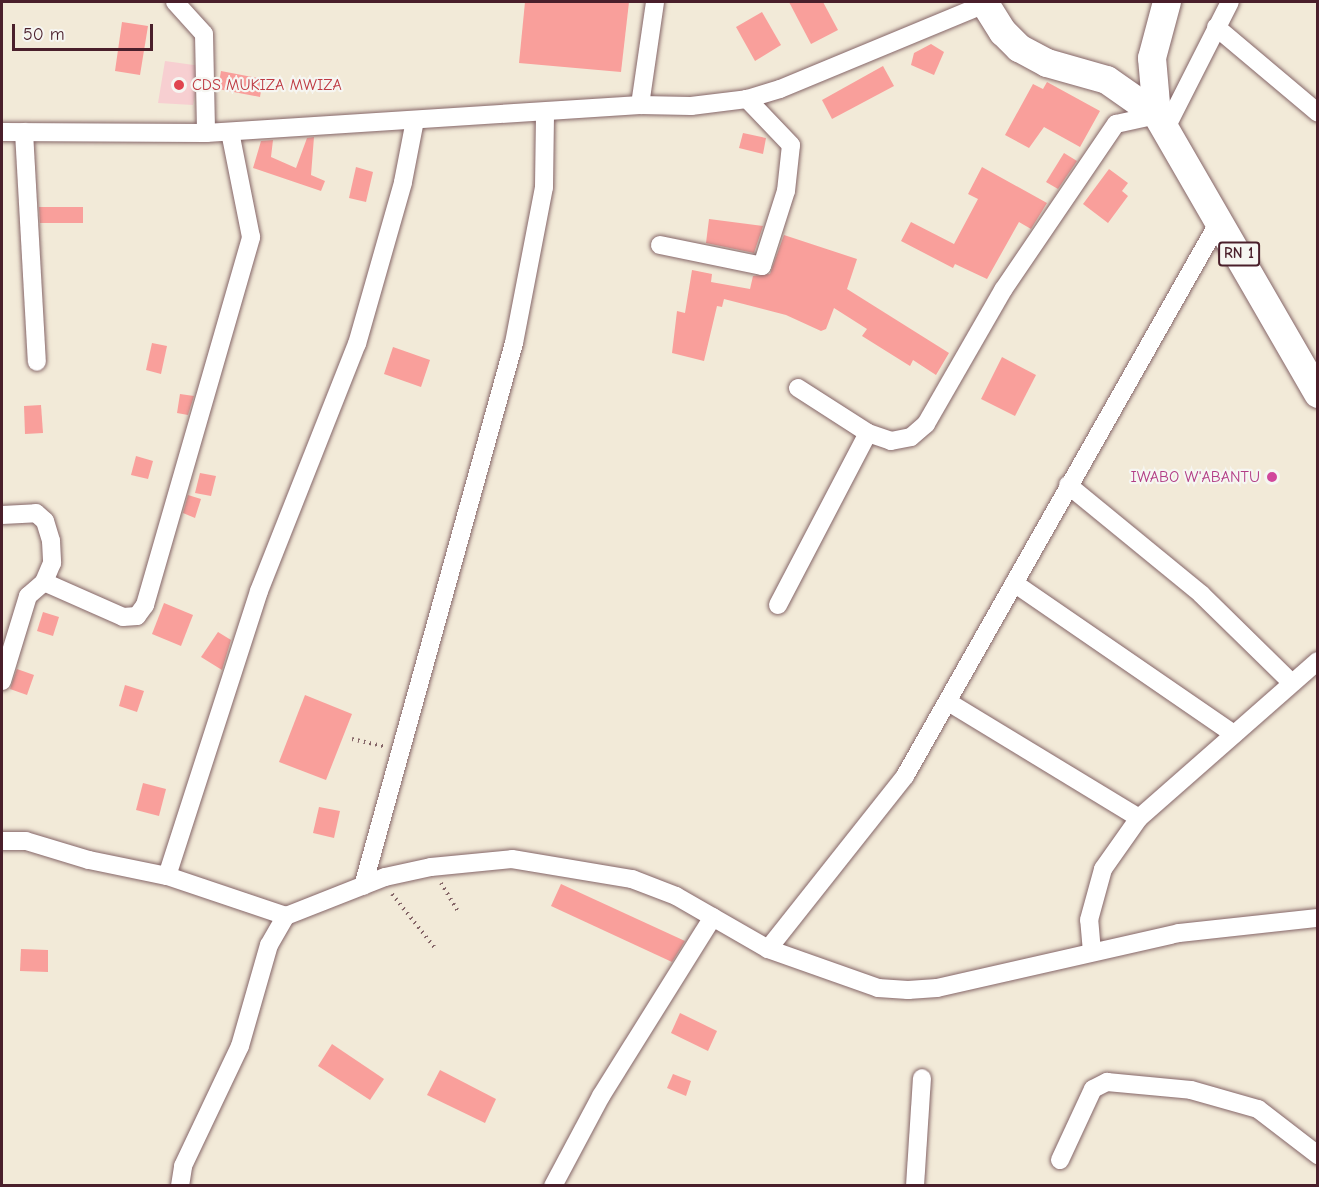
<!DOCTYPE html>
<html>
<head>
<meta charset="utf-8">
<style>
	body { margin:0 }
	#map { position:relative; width:1319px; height:1187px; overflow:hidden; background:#f2ead8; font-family:"Comic Neue",sans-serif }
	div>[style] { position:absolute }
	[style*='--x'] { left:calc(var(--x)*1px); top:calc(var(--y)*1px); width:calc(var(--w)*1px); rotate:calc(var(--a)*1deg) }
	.built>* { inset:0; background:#f7cfd1 }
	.building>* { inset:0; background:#f99f9b }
	.path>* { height:4px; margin-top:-2px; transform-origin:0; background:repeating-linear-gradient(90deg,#856668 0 1.5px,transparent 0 6px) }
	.roads { filter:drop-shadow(0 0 2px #856668) drop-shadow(0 0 2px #856668) }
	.minor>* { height:18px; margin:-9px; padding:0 9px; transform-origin:9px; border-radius:9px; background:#fff }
	.trunk>* { height:28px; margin:-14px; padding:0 14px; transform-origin:14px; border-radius:14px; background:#fff }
	.dots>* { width:16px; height:16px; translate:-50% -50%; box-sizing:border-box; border:3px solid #f6f6f2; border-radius:50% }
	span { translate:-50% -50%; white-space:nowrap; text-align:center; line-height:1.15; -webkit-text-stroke:4.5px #f6f6f2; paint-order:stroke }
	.shield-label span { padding:2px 4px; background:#f6f6f2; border:2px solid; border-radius:4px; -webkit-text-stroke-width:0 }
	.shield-label { font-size:15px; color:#4a1f2b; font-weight:700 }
	.health-label { font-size:16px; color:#be3a42 }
	.left { translate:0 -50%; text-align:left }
	.hotel-label { font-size:16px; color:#b23c85 }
	.right { translate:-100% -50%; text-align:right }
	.frame { position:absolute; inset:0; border:3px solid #4a1f2b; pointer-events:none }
	.scale { position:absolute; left:12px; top:24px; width:141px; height:27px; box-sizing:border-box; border:3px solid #4a1f2b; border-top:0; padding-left:8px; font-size:18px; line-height:21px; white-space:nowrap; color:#4a1f2b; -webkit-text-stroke:4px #f6f6f2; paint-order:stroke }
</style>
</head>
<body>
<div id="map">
	<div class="built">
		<div style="clip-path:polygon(165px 61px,201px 66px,193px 105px,158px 103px)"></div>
	</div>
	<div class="building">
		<div style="clip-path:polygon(525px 2px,629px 2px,621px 72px,519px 63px)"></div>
		<div style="clip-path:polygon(789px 2px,823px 2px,838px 30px,811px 44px)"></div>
		<div style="clip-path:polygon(762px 12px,781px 45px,755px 61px,736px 27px)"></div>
		<div style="clip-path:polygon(122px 22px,148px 26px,140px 75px,115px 71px)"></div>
		<div style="clip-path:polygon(931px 44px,944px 52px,934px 75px,911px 65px,914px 53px)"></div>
		<div style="clip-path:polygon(883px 66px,894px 86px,832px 119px,822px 100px)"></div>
		<div style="clip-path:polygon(221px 71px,263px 79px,260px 97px,218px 89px)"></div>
		<div style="clip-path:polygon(1047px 82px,1100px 111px,1080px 147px,1044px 127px,1029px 148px,1005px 135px,1033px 84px,1043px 89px)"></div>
		<div style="clip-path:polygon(743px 133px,766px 138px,763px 154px,739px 148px)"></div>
		<div style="clip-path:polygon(314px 137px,311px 175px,325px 181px,321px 191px,253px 168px,261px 141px,273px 140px,271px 157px,296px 168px,307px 138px)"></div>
		<div style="clip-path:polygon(1064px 153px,1077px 161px,1058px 189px,1046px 182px)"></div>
		<div style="clip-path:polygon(356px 167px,373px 172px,366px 202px,349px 198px)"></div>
		<div style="clip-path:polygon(982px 167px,1047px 203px,1031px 229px,1019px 222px,987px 279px,955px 264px,953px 268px,901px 241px,911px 222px,954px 244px,978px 199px,968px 194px)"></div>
		<div style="clip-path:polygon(1109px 169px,1128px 183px,1122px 191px,1128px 196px,1108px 223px,1083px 204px)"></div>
		<div style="clip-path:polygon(39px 207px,83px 207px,83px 223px,40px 223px)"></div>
		<div style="clip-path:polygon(709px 219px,763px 226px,754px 253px,706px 243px)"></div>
		<div style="clip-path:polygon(784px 235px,857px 259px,847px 289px,949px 353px,936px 375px,913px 360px,910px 366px,862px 336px,867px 329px,834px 308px,826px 329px,821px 331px,786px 315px,724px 299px,722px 307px,717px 306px,704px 361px,672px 353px,677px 311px,685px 313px,692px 270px,712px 274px,711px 282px,750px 289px,753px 276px,770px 274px)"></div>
		<div style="clip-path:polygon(152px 343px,167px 346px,161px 374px,146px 370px)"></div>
		<div style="clip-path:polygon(393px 347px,430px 360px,421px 387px,384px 374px)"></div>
		<div style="clip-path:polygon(1002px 357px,1036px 375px,1015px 416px,981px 399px)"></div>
		<div style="clip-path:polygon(180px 394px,194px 396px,188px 415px,177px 413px)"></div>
		<div style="clip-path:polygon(41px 405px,43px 433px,25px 434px,24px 406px)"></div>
		<div style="clip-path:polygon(136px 456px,153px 461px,148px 479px,131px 475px)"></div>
		<div style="clip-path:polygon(200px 473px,216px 476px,211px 496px,195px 493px)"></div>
		<div style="clip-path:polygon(188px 495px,201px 499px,195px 518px,183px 513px)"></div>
		<div style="clip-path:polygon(164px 603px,193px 615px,181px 646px,152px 634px)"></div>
		<div style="clip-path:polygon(43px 612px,59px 617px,53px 636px,37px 631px)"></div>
		<div style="clip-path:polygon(218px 632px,231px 640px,222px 670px,201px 657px)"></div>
		<div style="clip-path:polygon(17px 669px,34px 675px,27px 695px,10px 689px)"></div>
		<div style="clip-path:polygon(125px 685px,144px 691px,137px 712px,119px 706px)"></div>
		<div style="clip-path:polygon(305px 695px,352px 714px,326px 780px,279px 762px)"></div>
		<div style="clip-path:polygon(143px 783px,166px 789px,159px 816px,136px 810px)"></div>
		<div style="clip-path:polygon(319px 807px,340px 811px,334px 838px,313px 833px)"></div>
		<div style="clip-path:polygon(561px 884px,685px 941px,672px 962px,551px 906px)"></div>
		<div style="clip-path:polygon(21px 949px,48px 950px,48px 972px,20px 971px)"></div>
		<div style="clip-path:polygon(680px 1013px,717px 1031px,708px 1051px,671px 1033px)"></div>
		<div style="clip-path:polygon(332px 1044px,384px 1079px,370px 1100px,318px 1066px)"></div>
		<div style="clip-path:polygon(440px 1070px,496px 1099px,485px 1123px,427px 1095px)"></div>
		<div style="clip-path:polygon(673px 1074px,691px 1081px,686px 1096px,667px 1088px)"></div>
	</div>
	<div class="path">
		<div style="--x:352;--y:739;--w:35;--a:13"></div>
		<div style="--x:441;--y:883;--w:35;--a:59"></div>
		<div style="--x:392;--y:894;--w:69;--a:51.5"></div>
	</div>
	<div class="roads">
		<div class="minor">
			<div style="--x:175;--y:2;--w:43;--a:47.8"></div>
			<div style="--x:204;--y:34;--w:99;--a:88.8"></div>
			<div style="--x:1216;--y:27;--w:133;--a:40.1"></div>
			<div style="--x:640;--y:105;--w:104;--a:-81.7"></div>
			<div style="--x:1166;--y:128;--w:141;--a:-63.1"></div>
			<div style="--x:2;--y:132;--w:204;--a:0.3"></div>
			<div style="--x:206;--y:133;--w:435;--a:-3.7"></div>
			<div style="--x:640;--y:105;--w:51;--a:1.1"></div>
			<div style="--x:691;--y:106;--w:56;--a:-7.1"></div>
			<div style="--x:747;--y:99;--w:34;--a:-17"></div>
			<div style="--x:780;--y:89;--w:222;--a:-22.5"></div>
			<div style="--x:24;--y:132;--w:230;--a:86.8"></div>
			<div style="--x:660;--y:245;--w:104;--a:11.6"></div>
			<div style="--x:762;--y:266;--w:79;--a:-72.3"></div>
			<div style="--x:786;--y:191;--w:46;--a:-83.8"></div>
			<div style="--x:791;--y:145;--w:64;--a:-133.7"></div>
			<div style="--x:798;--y:388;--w:83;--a:32.7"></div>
			<div style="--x:868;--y:433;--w:24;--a:19"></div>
			<div style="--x:891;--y:441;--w:20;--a:-11"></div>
			<div style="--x:911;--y:437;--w:20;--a:-41"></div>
			<div style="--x:926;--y:424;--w:155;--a:-60.1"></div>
			<div style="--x:1003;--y:290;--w:201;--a:-55.8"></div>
			<div style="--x:1116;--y:124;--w:42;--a:-12.4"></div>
			<div style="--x:1068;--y:485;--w:172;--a:39.3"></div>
			<div style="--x:1201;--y:594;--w:127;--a:44.4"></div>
			<div style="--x:2;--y:515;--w:34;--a:-3"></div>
			<div style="--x:36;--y:513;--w:12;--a:42"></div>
			<div style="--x:45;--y:521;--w:21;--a:73"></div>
			<div style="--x:51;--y:541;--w:22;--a:87"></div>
			<div style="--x:52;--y:563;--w:21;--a:113"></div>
			<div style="--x:1014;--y:583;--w:267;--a:34.5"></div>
			<div style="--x:778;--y:605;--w:194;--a:-62.4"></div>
			<div style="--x:2;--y:681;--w:89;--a:-73"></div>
			<div style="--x:28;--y:596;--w:21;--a:-41"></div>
			<div style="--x:44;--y:582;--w:86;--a:23.9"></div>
			<div style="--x:123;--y:617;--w:14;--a:-4"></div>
			<div style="--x:137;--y:616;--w:14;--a:-54"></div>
			<div style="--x:145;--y:605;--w:383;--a:-73.9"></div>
			<div style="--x:251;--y:237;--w:107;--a:-101.3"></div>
			<div style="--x:950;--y:703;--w:221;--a:31.3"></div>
			<div style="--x:2;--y:841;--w:24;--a:0"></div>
			<div style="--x:26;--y:841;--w:66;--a:16.8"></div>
			<div style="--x:89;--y:860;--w:80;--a:11.6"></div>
			<div style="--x:363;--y:886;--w:564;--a:-74.46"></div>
			<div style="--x:514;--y:343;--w:159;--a:-79.1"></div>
			<div style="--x:544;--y:187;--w:73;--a:-89.2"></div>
			<div style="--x:286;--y:916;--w:126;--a:-161.4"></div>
			<div style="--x:167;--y:876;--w:299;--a:-72.1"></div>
			<div style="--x:259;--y:591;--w:266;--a:-68.4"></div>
			<div style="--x:357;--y:344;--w:168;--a:-74.1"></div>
			<div style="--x:403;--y:182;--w:63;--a:-79"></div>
			<div style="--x:768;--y:949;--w:221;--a:-51.6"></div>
			<div style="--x:905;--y:776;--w:639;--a:-60.47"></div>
			<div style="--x:1092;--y:952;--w:32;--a:-95"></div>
			<div style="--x:1089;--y:920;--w:53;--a:-74.6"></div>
			<div style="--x:1103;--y:869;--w:62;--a:-54.8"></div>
			<div style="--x:1139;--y:818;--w:238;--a:-41.3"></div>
			<div style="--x:1060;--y:1160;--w:78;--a:-65.1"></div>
			<div style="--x:1093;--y:1089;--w:16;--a:-27"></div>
			<div style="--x:1107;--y:1082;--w:84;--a:5.4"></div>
			<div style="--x:1191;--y:1090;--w:70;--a:15.8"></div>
			<div style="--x:1258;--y:1109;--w:76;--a:37.5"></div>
			<div style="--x:180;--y:1186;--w:20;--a:-81"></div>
			<div style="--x:183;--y:1166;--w:133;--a:-64.6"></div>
			<div style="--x:240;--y:1046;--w:105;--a:-74"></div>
			<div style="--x:269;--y:945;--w:34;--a:-60"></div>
			<div style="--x:286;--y:916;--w:106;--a:-21.5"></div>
			<div style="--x:385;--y:877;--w:47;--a:-12.3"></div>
			<div style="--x:431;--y:867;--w:81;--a:-5.6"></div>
			<div style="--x:512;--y:859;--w:122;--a:9.5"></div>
			<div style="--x:632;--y:879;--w:47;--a:21.1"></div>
			<div style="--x:676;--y:896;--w:106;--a:29.9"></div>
			<div style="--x:768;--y:949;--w:117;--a:19.5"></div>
			<div style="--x:878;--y:988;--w:30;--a:4"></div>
			<div style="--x:908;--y:990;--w:29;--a:-4"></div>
			<div style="--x:937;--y:988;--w:248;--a:-12.8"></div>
			<div style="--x:1179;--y:933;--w:140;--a:-6.2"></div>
			<div style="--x:553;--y:1186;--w:102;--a:-61.9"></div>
			<div style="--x:601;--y:1096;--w:211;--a:-58"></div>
			<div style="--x:915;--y:1186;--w:108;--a:-86.3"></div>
		</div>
		<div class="trunk">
			<div style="--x:984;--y:2;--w:36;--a:58"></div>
			<div style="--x:1003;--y:32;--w:23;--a:45"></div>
			<div style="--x:1019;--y:48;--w:32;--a:28"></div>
			<div style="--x:1047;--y:63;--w:62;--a:15.8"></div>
			<div style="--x:1107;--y:80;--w:61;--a:35"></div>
			<div style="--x:1157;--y:115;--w:322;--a:60"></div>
			<div style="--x:1157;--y:115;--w:57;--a:-95"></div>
			<div style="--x:1152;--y:58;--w:58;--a:-75"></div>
		</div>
	</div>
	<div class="dots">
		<div style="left:179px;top:85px;background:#e0444e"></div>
		<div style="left:1272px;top:477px;background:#d1479c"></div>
	</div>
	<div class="shield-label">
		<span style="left:1239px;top:254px">RN 1</span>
	</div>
	<div class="health-label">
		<span class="left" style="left:192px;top:85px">CDS MUKIZA MWIZA</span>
	</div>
	<div class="hotel-label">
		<span class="right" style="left:1260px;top:477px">IWABO W'ABANTU</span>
	</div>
	<div class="frame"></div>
	<div class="scale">50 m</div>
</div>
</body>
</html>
